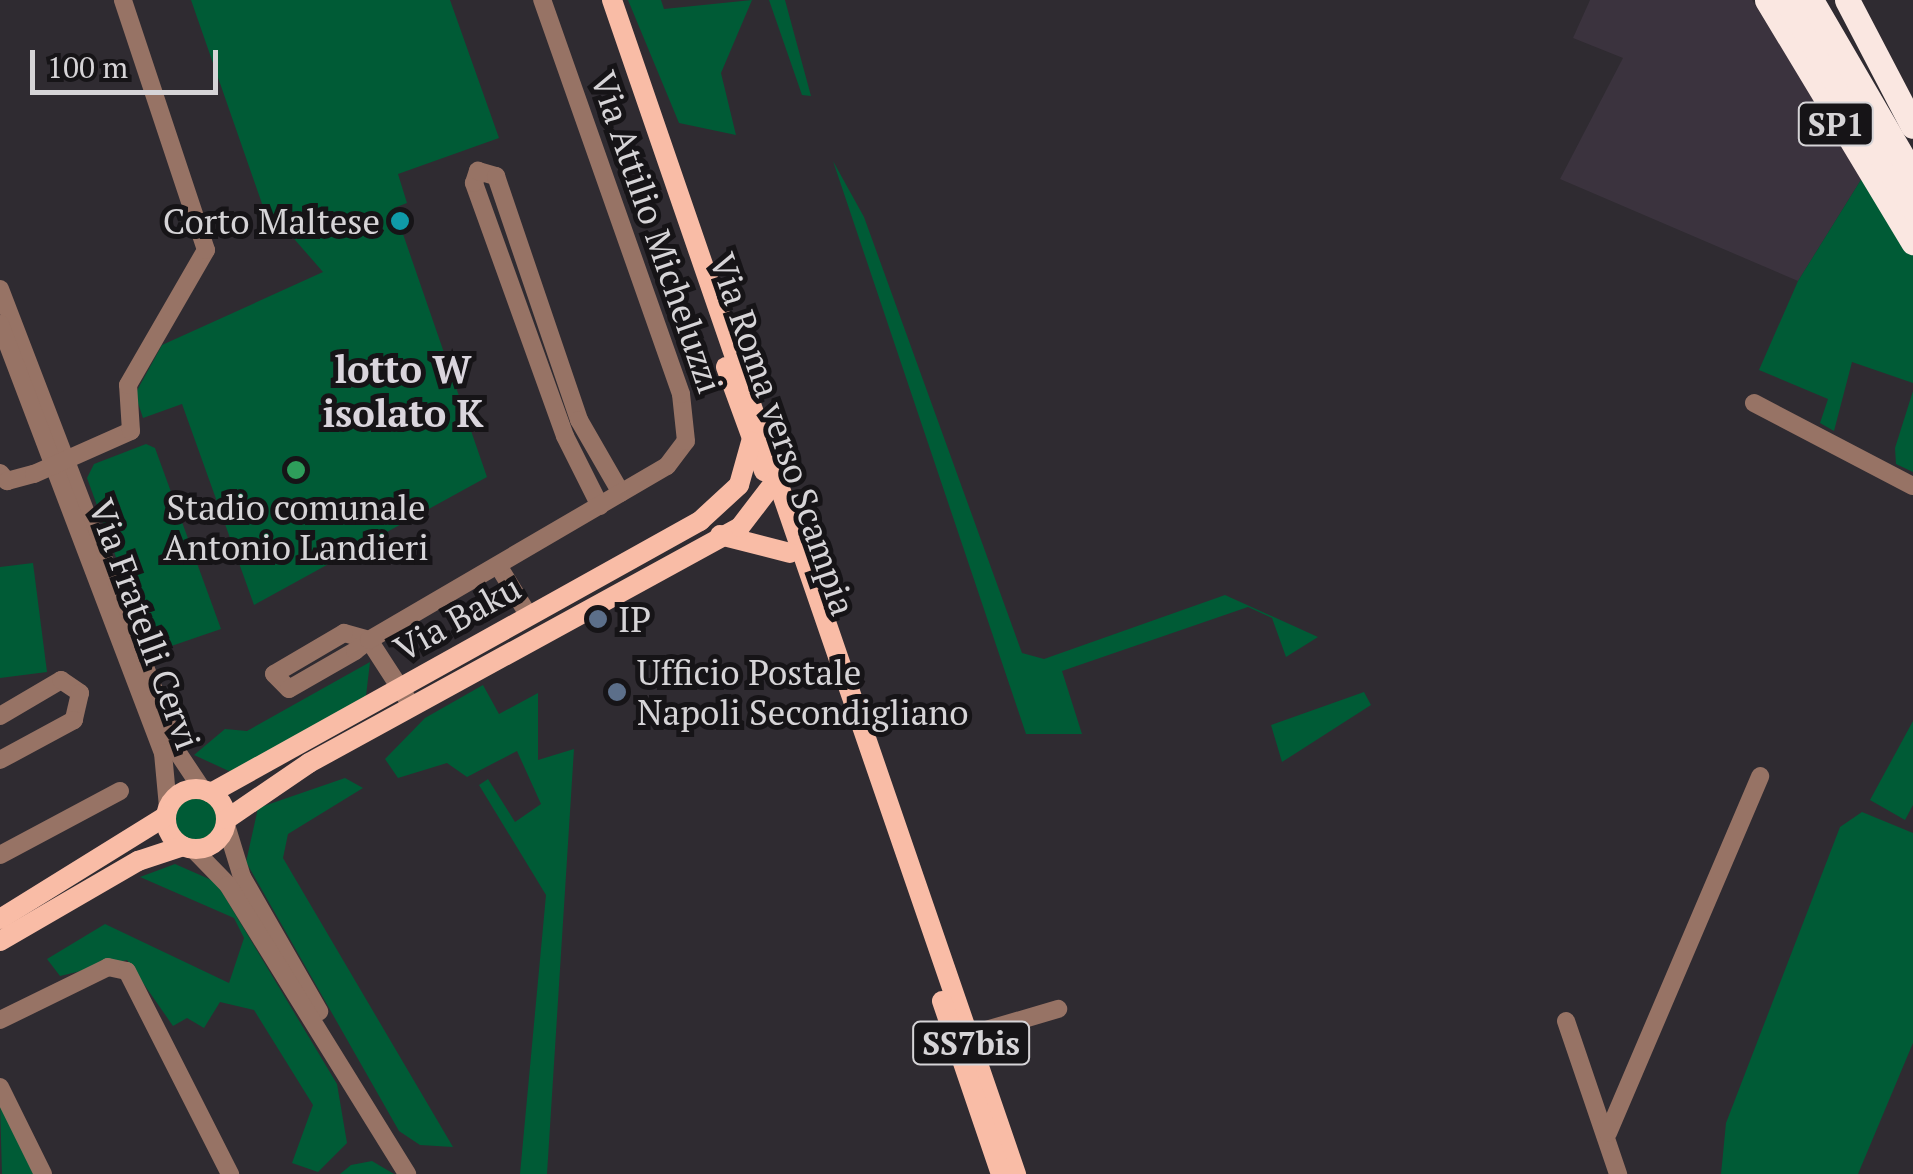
<!DOCTYPE html>
<html>
<head>
<meta charset="utf-8">
<style>
	body { margin:0 }
	#map { position:relative; width:1913px; height:1174px; overflow:hidden; background:#2f2b31; font-family:"PT Serif",serif }
	div>[style] { position:absolute }
	[style*='--x'] { left:calc(var(--x)*1px); top:calc(var(--y)*1px); width:calc(var(--w)*1px); rotate:calc(var(--a)*1deg) }
	.built>* { inset:0; background:#3b333e }
	.green>* { inset:0; background:#005b36 }
	.round { border-radius:50% }
	.minor>* { height:18px; margin:-9px; padding:0 9px; transform-origin:9px; border-radius:9px; background:#977365 }
	.major>* { height:20px; margin:-10px; padding:0 10px; transform-origin:10px; border-radius:10px; background:#f9bca6 }
	.major>.ring { margin:-10px; padding:0; box-sizing:content-box; background:none; border:20px solid #f9bca6; border-radius:50% }
	.highway>* { height:25px; margin:-12.5px; padding:0 12.5px; transform-origin:12.5px; border-radius:12.5px; background:#fae7e1 }
	.dots>* { width:28px; height:28px; translate:-50% -50%; box-sizing:border-box; border:5px solid #161417; border-radius:50% }
	span { translate:-50% -50%; white-space:nowrap; text-align:center; line-height:1.15; -webkit-text-stroke:10px #161417; paint-order:stroke }
	.shield-label span { padding:2px 8px; background:#161417; border:2px solid; border-radius:8px; -webkit-text-stroke-width:0 }
	.shield-label { font-size:32px; color:#d6d4d7; font-weight:700 }
	.poi-label { font-size:35px; color:#d6d4d7 }
	.right { translate:-100% -50%; text-align:right }
	.left { translate:0 -50%; text-align:left }
	.street-label { font-size:35px; color:#d6d4d7 }
	.neighbourhood-label { font-size:38px; color:#dad5dd; font-weight:700 }
	.scale { position:absolute; left:30px; top:50px; width:188px; height:45px; box-sizing:border-box; border:5px solid #d6d4d7; border-top:0; padding-left:12px; font-size:30px; line-height:35px; white-space:nowrap; color:#d6d4d7; -webkit-text-stroke:8px #161417; paint-order:stroke }
</style>
</head>
<body>
<div id="map">
	<div class="built">
		<div style="clip-path:polygon(1590px 0,1752px 0,1862px 178px,1798px 281px,1560px 179px,1623px 58px,1573px 38px)"></div>
	</div>
	<div class="green">
		<div style="clip-path:polygon(191px 0,450px 0,499px 138px,398px 174px,407px 203px,394px 208px,487px 477px,254px 605px,182px 404px,143px 418px,135px 394px,162px 345px,323px 272px,289px 233px,274px 238px)"></div>
		<div style="clip-path:polygon(628px 0,661px 0,664px 9px,752px 0,721px 73px,736px 135px,679px 123px)"></div>
		<div style="clip-path:polygon(769px 0,785px 0,811px 96px,802px 95px)"></div>
		<div style="clip-path:polygon(833px 161px,864px 217px,1022px 653px,1044px 659px,1225px 595px,1318px 637px,1286px 657px,1272px 618px,1248px 607px,1062px 671px,1082px 734px,1026px 734px)"></div>
		<div style="clip-path:polygon(1862px 178px,1913px 254px,1913px 383px,1852px 362px,1834px 431px,1820px 423px,1828px 399px,1759px 370px,1798px 281px)"></div>
		<div style="clip-path:polygon(1913px 391px,1913px 472px,1896px 464px,1895px 448px)"></div>
		<div style="clip-path:polygon(146px 444px,155px 448px,221px 629px,151px 653px,87px 478px,94px 464px)"></div>
		<div style="clip-path:polygon(33px 563px,47px 672px,0 678px,0 567px)"></div>
		<div style="clip-path:polygon(370px 662px,366px 696px,231px 772px,194px 755px,225px 729px,247px 731px)"></div>
		<div style="clip-path:polygon(483px 685px,499px 714px,538px 693px,538px 760px,574px 749px,547px 1174px,520px 1174px,546px 895px,479px 785px,488px 779px,515px 822px,541px 804px,517px 751px,467px 777px,447px 763px,398px 778px,385px 759px,425px 718px)"></div>
		<div style="clip-path:polygon(1364px 692px,1371px 705px,1282px 762px,1271px 725px)"></div>
		<div style="clip-path:polygon(1913px 721px,1913px 805px,1905px 820px,1870px 800px)"></div>
		<div style="clip-path:polygon(345px 778px,363px 788px,288px 834px,283px 858px,453px 1147px,420px 1145px,399px 1131px,246px 862px,258px 808px)"></div>
		<div class="round" style="left:173px;top:796px;width:46px;height:46px"></div>
		<div style="clip-path:polygon(1862px 812px,1913px 833px,1913px 1043px,1858px 1174px,1721px 1174px,1726px 1123px,1840px 827px)"></div>
		<div style="clip-path:polygon(175px 864px,216px 882px,337px 1084px,347px 1143px,318px 1172px,292px 1163px,313px 1105px,254px 1010px,220px 1002px,204px 1028px,187px 1018px,173px 1026px,127px 960px,60px 976px,47px 959px,105px 924px,229px 983px,244px 938px,234px 918px,140px 877px)"></div>
		<div style="clip-path:polygon(0 1104px,34px 1174px,2px 1174px)"></div>
		<div style="clip-path:polygon(372px 1161px,394px 1174px,340px 1174px,351px 1165px)"></div>
	</div>
	<div class="minor">
		<div style="--x:0;--y:289;--w:497;--a:69"></div>
		<div style="--x:178;--y:753;--w:43;--a:56.3"></div>
		<div style="--x:0;--y:324;--w:459;--a:69.2"></div>
		<div style="--x:163;--y:753;--w:54;--a:84.7"></div>
		<div style="--x:1754;--y:403;--w:179;--a:27.6"></div>
		<div style="--x:0;--y:473;--w:11;--a:49"></div>
		<div style="--x:7;--y:481;--w:28;--a:-15"></div>
		<div style="--x:34;--y:474;--w:106;--a:-23.9"></div>
		<div style="--x:131;--y:431;--w:46;--a:-93.7"></div>
		<div style="--x:128;--y:385;--w:156;--a:-60"></div>
		<div style="--x:206;--y:250;--w:263;--a:-108.4"></div>
		<div style="--x:600;--y:506;--w:78;--a:-116.6"></div>
		<div style="--x:565;--y:436;--w:269;--a:-109.8"></div>
		<div style="--x:474;--y:183;--w:13;--a:-72"></div>
		<div style="--x:478;--y:171;--w:19;--a:16"></div>
		<div style="--x:496;--y:176;--w:258;--a:71.2"></div>
		<div style="--x:579;--y:420;--w:84;--a:60.1"></div>
		<div style="--x:499;--y:567;--w:57;--a:58.5"></div>
		<div style="--x:411;--y:705;--w:77;--a:-122.9"></div>
		<div style="--x:369;--y:640;--w:26;--a:-164"></div>
		<div style="--x:344;--y:633;--w:81;--a:149.6"></div>
		<div style="--x:274;--y:674;--w:21;--a:45"></div>
		<div style="--x:289;--y:689;--w:76;--a:-29.9"></div>
		<div style="--x:355;--y:651;--w:18;--a:-38"></div>
		<div style="--x:369;--y:640;--w:345;--a:-30.3"></div>
		<div style="--x:667;--y:466;--w:31;--a:-53"></div>
		<div style="--x:686;--y:441;--w:47;--a:-96.1"></div>
		<div style="--x:681;--y:394;--w:418;--a:-109.4"></div>
		<div style="--x:0;--y:716;--w:71;--a:-30.5"></div>
		<div style="--x:61;--y:680;--w:23;--a:34"></div>
		<div style="--x:80;--y:693;--w:28;--a:103"></div>
		<div style="--x:74;--y:720;--w:84;--a:151.6"></div>
		<div style="--x:226;--y:825;--w:54;--a:72.9"></div>
		<div style="--x:242;--y:877;--w:155;--a:60.1"></div>
		<div style="--x:193;--y:849;--w:50;--a:45.8"></div>
		<div style="--x:228;--y:885;--w:340;--a:58.2"></div>
		<div style="--x:0;--y:855;--w:136;--a:-28.1"></div>
		<div style="--x:0;--y:1020;--w:120;--a:-26.1"></div>
		<div style="--x:108;--y:967;--w:19;--a:12"></div>
		<div style="--x:127;--y:971;--w:228;--a:63.1"></div>
		<div style="--x:1566;--y:1021;--w:162;--a:71.2"></div>
		<div style="--x:969;--y:1035;--w:93;--a:-16.3"></div>
		<div style="--x:0;--y:1087;--w:97;--a:63.7"></div>
		<div style="--x:1608;--y:1133;--w:388;--a:-66.9"></div>
	</div>
	<div class="major">
		<div style="--x:612;--y:0;--w:1242;--a:71.01"></div>
		<div style="--x:726;--y:367;--w:111;--a:69.9"></div>
		<div style="--x:720;--y:535;--w:72;--a:14.4"></div>
		<div class="ring" style="left:166px;top:789px;width:40px;height:40px"></div>
		<div style="--x:211;--y:793;--w:560;--a:-29.08"></div>
		<div style="--x:700;--y:521;--w:53;--a:-42.7"></div>
		<div style="--x:739;--y:485;--w:45;--a:-74.4"></div>
		<div style="--x:227;--y:819;--w:99;--a:-34.3"></div>
		<div style="--x:309;--y:763;--w:491;--a:-28.7"></div>
		<div style="--x:740;--y:527;--w:64;--a:-52.6"></div>
		<div style="--x:0;--y:919;--w:195;--a:-31.8"></div>
		<div style="--x:0;--y:941;--w:160;--a:-30.1"></div>
		<div style="--x:138;--y:861;--w:47;--a:-18.4"></div>
		<div style="--x:942;--y:1001;--w:183;--a:71.2"></div>
	</div>
	<div class="highway">
		<div style="--x:1767;--y:0;--w:283;--a:58.9"></div>
		<div style="--x:1786;--y:0;--w:244;--a:58.6"></div>
		<div style="--x:1811;--y:0;--w:203;--a:59.8"></div>
		<div style="--x:1847;--y:0;--w:142;--a:62.4"></div>
	</div>
	<div class="dots">
		<div style="left:400px;top:221px;background:#0f9aa8"></div>
		<div style="left:296px;top:470px;background:#2e9e5b"></div>
		<div style="left:598px;top:619px;background:#5c6f8a"></div>
		<div style="left:617px;top:692px;background:#5c6f8a"></div>
	</div>
	<div class="shield-label">
		<span style="left:1836px;top:124px">SP1</span>
		<span style="left:971px;top:1043px">SS7bis</span>
	</div>
	<div class="poi-label">
		<span class="right" style="left:380px;top:221px">Corto Maltese</span>
		<span style="left:296px;top:527px">Stadio comunale<br>Antonio Landieri</span>
		<span class="left" style="left:618px;top:619px">IP</span>
		<span class="left" style="left:637px;top:692px">Ufficio Postale<br>Napoli Secondigliano</span>
	</div>
	<div class="street-label">
		<span style="left:657px;top:232px;rotate:71deg">Via Attilio Micheluzzi</span>
		<span style="left:783px;top:434px;rotate:71deg">Via Roma verso Scampia</span>
		<span style="left:457px;top:618px;rotate:-29deg">Via Baku</span>
		<span style="left:145px;top:624px;rotate:70deg">Via Fratelli Cervi</span>
	</div>
	<div class="neighbourhood-label">
		<span style="left:403px;top:392px">lotto W<br>isolato K</span>
	</div>
	<div class="scale">100 m</div>
</div>
</body>
</html>
